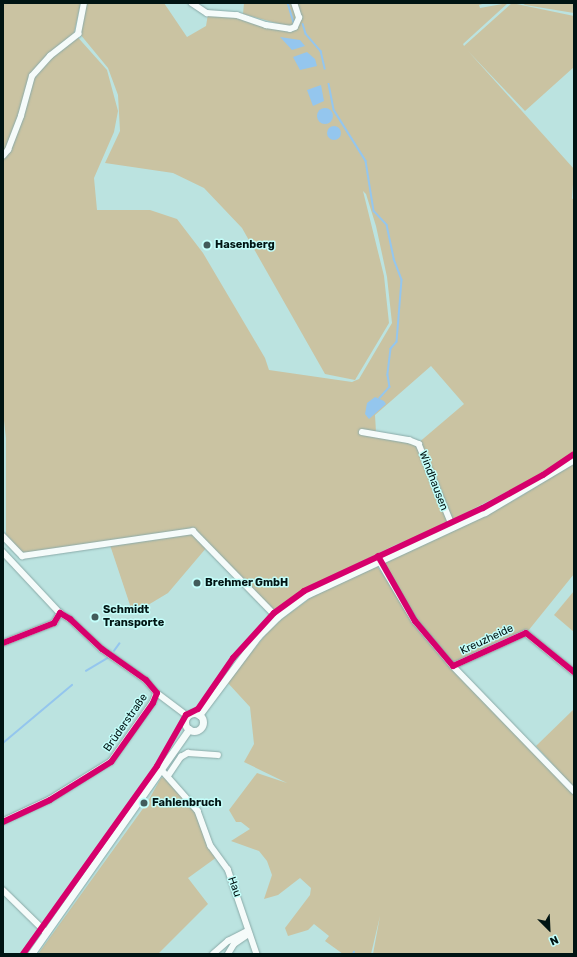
<!DOCTYPE html>
<html>
<head>
<meta charset="utf-8">
<style>
	body { margin:0 }
	#map { position:relative; width:577px; height:957px; overflow:hidden; background:#bbe3e0; font-family:Rubik,sans-serif }
	div>[style] { position:absolute }
	[style*='--x'] { left:calc(var(--x)*1px); top:calc(var(--y)*1px); width:calc(var(--w)*1px); rotate:calc(var(--a)*1deg) }
	.green>* { inset:0; background:#cac3a2 }
	.water>* { inset:0; background:#94c6ee }
	.round { border-radius:50% }
	.stream>* { height:1.5px; margin:-0.75px; padding:0 0.75px; transform-origin:0.75px; border-radius:0.75px; background:#94c6ee }
	.roads { filter:drop-shadow(0 0 1px #8aaaa8) drop-shadow(0 0 1px #8aaaa8) }
	.minor>* { height:5.5px; margin:-2.75px; padding:0 2.75px; transform-origin:2.75px; border-radius:2.75px; background:#f5fbfa }
	.major>* { height:7px; margin:-3.5px; padding:0 3.5px; transform-origin:3.5px; border-radius:3.5px; background:#f5fbfa }
	.major>.ring { margin:-3.5px; padding:0; box-sizing:content-box; background:none; border:7px solid #f5fbfa; border-radius:50% }
	.cycleway>* { height:6px; margin:-3px; padding:0 3px; transform-origin:3px; border-radius:3px; background:#d6006c }
	.dots>* { width:11px; height:11px; translate:-50% -50%; box-sizing:border-box; border:2px solid #c4fefa; border-radius:50% }
	span { translate:-50% -50%; white-space:nowrap; text-align:center; line-height:1.15; -webkit-text-stroke:3px #c4fefa; paint-order:stroke }
	.poi-label { font-size:11px; color:#001413; font-weight:700 }
	.left { translate:0 -50%; text-align:left }
	.street-label { font-size:11px; color:#001413 }
	.frame { position:absolute; inset:0; border:4px solid #001413; pointer-events:none }
	.north { position:absolute; left:529px; top:909px; width:40px; height:40px; -webkit-text-stroke:3px #c4fefa; paint-order:stroke; rotate:156deg; font-size:11px; font-weight:700; line-height:16px; text-align:center; color:#001413 }
	.north::after { content:''; display:block; margin:auto; width:14px; height:18px; background:#001413; clip-path:polygon(50% 0,100% 100%,50% 72%,0 100%) }
</style>
</head>
<body>
<div id="map">
	<div class="green">
		<div style="clip-path:polygon(evenodd,3px 3px,81px 3px,74px 33px,107px 70px,118px 111px,114px 132px,94px 178px,97px 210px,150px 210px,177px 219px,203px 253px,265px 358px,269px 370px,352px 382px,359px 379px,392px 323px,387px 277px,376px 226px,366px 194px,363px 191px,384px 276px,389px 323px,355px 380px,325px 374px,242px 228px,204px 188px,173px 173px,105px 163px,120px 131px,118px 95px,108px 68px,80px 34px,85px 3px,164px 3px,187px 37px,206px 26px,208px 14px,237px 16px,265px 26px,287px 26px,243px 14px,244px 3px,486px 3px,479px 5px,480px 8px,508px 3px,463px 44px,464px 46px,512px 3px,574px 16px,574px 67px,525px 111px,468px 51px,574px 169px,572px 199px,574px 198px,574px 452px,555px 467px,430px 531px,395px 545px,303px 590px,274px 610px,207px 547px,168px 593px,133px 614px,110px 545px,22px 556px,6px 539px,6px 438px,3px 412px,3px 3px,431px 366px,464px 404px,417px 444px,376px 432px,375px 415px,431px 366px)"></div>
		<div style="clip-path:polygon(522px 3px,574px 3px,574px 13px,525px 5px)"></div>
		<div style="clip-path:polygon(574px 463px,574px 574px,528px 631px,510px 636px,453px 663px,416px 618px,383px 562px,516px 499px)"></div>
		<div style="clip-path:polygon(377px 566px,424px 636px,574px 793px,574px 954px,373px 954px,380px 916px,371px 954px,343px 954px,325px 941px,329px 936px,314px 924px,308px 930px,288px 936px,285px 928px,310px 895px,311px 888px,300px 878px,278px 895px,264px 899px,272px 875px,267px 861px,259px 851px,231px 841px,250px 829px,241px 822px,236px 822px,229px 810px,257px 773px,287px 783px,244px 762px,254px 744px,250px 707px,227px 682px,267px 633px,283px 618px,313px 596px)"></div>
		<div style="clip-path:polygon(574px 591px,574px 632px,554px 615px)"></div>
		<div style="clip-path:polygon(574px 709px,574px 788px,536px 746px)"></div>
		<div style="clip-path:polygon(165px 777px,196px 811px,217px 857px,188px 878px,208px 904px,158px 954px,38px 954px,147px 803px,161px 778px)"></div>
	</div>
	<div class="water">
		<div style="clip-path:polygon(280px 37px,300px 40px,305px 46px,292px 50px)"></div>
		<div style="clip-path:polygon(307px 52px,315px 59px,317px 66px,300px 70px,293px 57px)"></div>
		<div style="clip-path:polygon(321px 85px,324px 101px,313px 106px,307px 90px)"></div>
		<div class="round" style="left:317px;top:108px;width:16px;height:16px"></div>
		<div class="round" style="left:327px;top:126px;width:14px;height:14px"></div>
		<div style="clip-path:polygon(375px 397px,384px 401px,386px 404px,369px 419px,365px 414px,367px 403px)"></div>
	</div>
	<div class="stream">
		<div style="--x:288;--y:3;--w:21;--a:73"></div>
		<div style="--x:303;--y:24;--w:10;--a:73"></div>
		<div style="--x:306;--y:34;--w:23;--a:49"></div>
		<div style="--x:321;--y:51;--w:18;--a:77"></div>
		<div style="--x:329;--y:84;--w:26;--a:79"></div>
		<div style="--x:334;--y:110;--w:60;--a:57.9"></div>
		<div style="--x:366;--y:161;--w:51;--a:80.9"></div>
		<div style="--x:374;--y:211;--w:19;--a:47"></div>
		<div style="--x:387;--y:225;--w:35;--a:78"></div>
		<div style="--x:394;--y:259;--w:22;--a:69"></div>
		<div style="--x:402;--y:280;--w:62;--a:94.6"></div>
		<div style="--x:397;--y:342;--w:9;--a:131"></div>
		<div style="--x:391;--y:349;--w:26;--a:97"></div>
		<div style="--x:388;--y:375;--w:12;--a:81"></div>
		<div style="--x:390;--y:387;--w:15;--a:132"></div>
		<div style="--x:114;--y:651;--w:9;--a:-54"></div>
		<div style="--x:86;--y:671;--w:26;--a:-31"></div>
		<div style="--x:3;--y:743;--w:90;--a:-40"></div>
		<div style="--x:353;--y:954;--w:2;--a:-63"></div>
	</div>
	<div class="roads">
		<div class="minor">
			<div style="--x:192;--y:3;--w:18;--a:34"></div>
			<div style="--x:207;--y:13;--w:30;--a:4"></div>
			<div style="--x:237;--y:15;--w:31;--a:19"></div>
			<div style="--x:266;--y:25;--w:24;--a:9"></div>
			<div style="--x:290;--y:29;--w:5;--a:-22"></div>
			<div style="--x:295;--y:27;--w:10;--a:-66"></div>
			<div style="--x:299;--y:18;--w:16;--a:-108"></div>
			<div style="--x:3;--y:156;--w:8;--a:-50"></div>
			<div style="--x:8;--y:150;--w:36;--a:-69"></div>
			<div style="--x:21;--y:116;--w:41;--a:-74.6"></div>
			<div style="--x:32;--y:76;--w:27;--a:-48"></div>
			<div style="--x:50;--y:56;--w:36;--a:-38"></div>
			<div style="--x:78;--y:34;--w:32;--a:-79"></div>
			<div style="--x:362;--y:432;--w:48;--a:9.7"></div>
			<div style="--x:409;--y:440;--w:11;--a:22"></div>
			<div style="--x:419;--y:444;--w:90;--a:67.7"></div>
			<div style="--x:3;--y:536;--w:28;--a:46"></div>
			<div style="--x:22;--y:556;--w:173;--a:-8.3"></div>
			<div style="--x:193;--y:531;--w:120;--a:45.7"></div>
			<div style="--x:3;--y:552;--w:83;--a:46.9"></div>
			<div style="--x:379;--y:560;--w:71;--a:59.5"></div>
			<div style="--x:415;--y:621;--w:59;--a:49.8"></div>
			<div style="--x:453;--y:666;--w:80;--a:-24.3"></div>
			<div style="--x:526;--y:633;--w:62;--a:39.1"></div>
			<div style="--x:3;--y:643;--w:55;--a:-21.4"></div>
			<div style="--x:54;--y:623;--w:12;--a:-59"></div>
			<div style="--x:60;--y:613;--w:12;--a:31"></div>
			<div style="--x:70;--y:619;--w:44;--a:43.2"></div>
			<div style="--x:102;--y:649;--w:54;--a:35.2"></div>
			<div style="--x:146;--y:680;--w:17;--a:50"></div>
			<div style="--x:157;--y:693;--w:11;--a:112"></div>
			<div style="--x:153;--y:703;--w:72;--a:125.4"></div>
			<div style="--x:111;--y:762;--w:72;--a:148.1"></div>
			<div style="--x:50;--y:800;--w:52;--a:154.9"></div>
			<div style="--x:453;--y:666;--w:174;--a:45.9"></div>
			<div style="--x:157;--y:693;--w:39;--a:37"></div>
			<div style="--x:161;--y:769;--w:56;--a:48.6"></div>
			<div style="--x:198;--y:811;--w:37;--a:70"></div>
			<div style="--x:211;--y:846;--w:29;--a:54"></div>
			<div style="--x:228;--y:869;--w:90;--a:71.2"></div>
			<div style="--x:168;--y:776;--w:23;--a:-56"></div>
			<div style="--x:181;--y:757;--w:8;--a:-30"></div>
			<div style="--x:188;--y:753;--w:30;--a:4"></div>
			<div style="--x:3;--y:890;--w:59;--a:44.3"></div>
			<div style="--x:213;--y:954;--w:20;--a:-41"></div>
			<div style="--x:228;--y:941;--w:22;--a:-27"></div>
			<div style="--x:228;--y:954;--w:12;--a:-59"></div>
			<div style="--x:234;--y:944;--w:18;--a:-34"></div>
		</div>
		<div class="major">
			<div class="ring" style="left:185px;top:713px;width:11px;height:11px"></div>
			<div style="--x:199;--y:715;--w:99;--a:-53.2"></div>
			<div style="--x:258;--y:636;--w:27;--a:-45"></div>
			<div style="--x:277;--y:617;--w:39;--a:-37"></div>
			<div style="--x:308;--y:594;--w:195;--a:-24.9"></div>
			<div style="--x:485;--y:512;--w:104;--a:-30.8"></div>
			<div style="--x:31;--y:954;--w:275;--a:-54.9"></div>
		</div>
	</div>
	<div class="cycleway">
		<div style="--x:378;--y:556;--w:75;--a:60.4"></div>
		<div style="--x:415;--y:621;--w:59;--a:49.8"></div>
		<div style="--x:453;--y:666;--w:80;--a:-24.3"></div>
		<div style="--x:526;--y:633;--w:62;--a:39.1"></div>
		<div style="--x:3;--y:643;--w:55;--a:-21.4"></div>
		<div style="--x:54;--y:623;--w:12;--a:-59"></div>
		<div style="--x:60;--y:613;--w:12;--a:31"></div>
		<div style="--x:70;--y:619;--w:44;--a:43.2"></div>
		<div style="--x:102;--y:649;--w:54;--a:35.2"></div>
		<div style="--x:146;--y:680;--w:17;--a:50"></div>
		<div style="--x:157;--y:693;--w:11;--a:112"></div>
		<div style="--x:153;--y:703;--w:72;--a:125.4"></div>
		<div style="--x:111;--y:762;--w:72;--a:148.1"></div>
		<div style="--x:50;--y:800;--w:52;--a:154.9"></div>
		<div style="--x:23;--y:954;--w:231;--a:-54.5"></div>
		<div style="--x:157;--y:766;--w:59;--a:-60.4"></div>
		<div style="--x:186;--y:715;--w:13;--a:-27"></div>
		<div style="--x:198;--y:709;--w:62;--a:-55.5"></div>
		<div style="--x:233;--y:658;--w:61;--a:-47.7"></div>
		<div style="--x:274;--y:613;--w:37;--a:-36"></div>
		<div style="--x:304;--y:591;--w:197;--a:-24.9"></div>
		<div style="--x:483;--y:508;--w:68;--a:-28.8"></div>
		<div style="--x:543;--y:475;--w:37;--a:-34"></div>
	</div>
	<div class="dots">
		<div style="left:207px;top:245px;background:#415c5b"></div>
		<div style="left:197px;top:583px;background:#415c5b"></div>
		<div style="left:95px;top:617px;background:#415c5b"></div>
		<div style="left:144px;top:803px;background:#415c5b"></div>
	</div>
	<div class="poi-label">
		<span class="left" style="left:215px;top:245px">Hasenberg</span>
		<span class="left" style="left:205px;top:583px">Brehmer GmbH</span>
		<span class="left" style="left:103px;top:617px">Schmidt<br>Transporte</span>
		<span class="left" style="left:152px;top:803px">Fahlenbruch</span>
	</div>
	<div class="street-label">
		<span style="left:433px;top:481px;rotate:69deg">Windhausen</span>
		<span style="left:487px;top:640px;rotate:-25deg">Kreuzheide</span>
		<span style="left:126px;top:723px;rotate:-55deg">Brüderstraße</span>
		<span style="left:234px;top:887px;rotate:71deg">Hau</span>
	</div>
	<div class="frame"></div>
	<div class="north">N</div>
</div>
</body>
</html>
